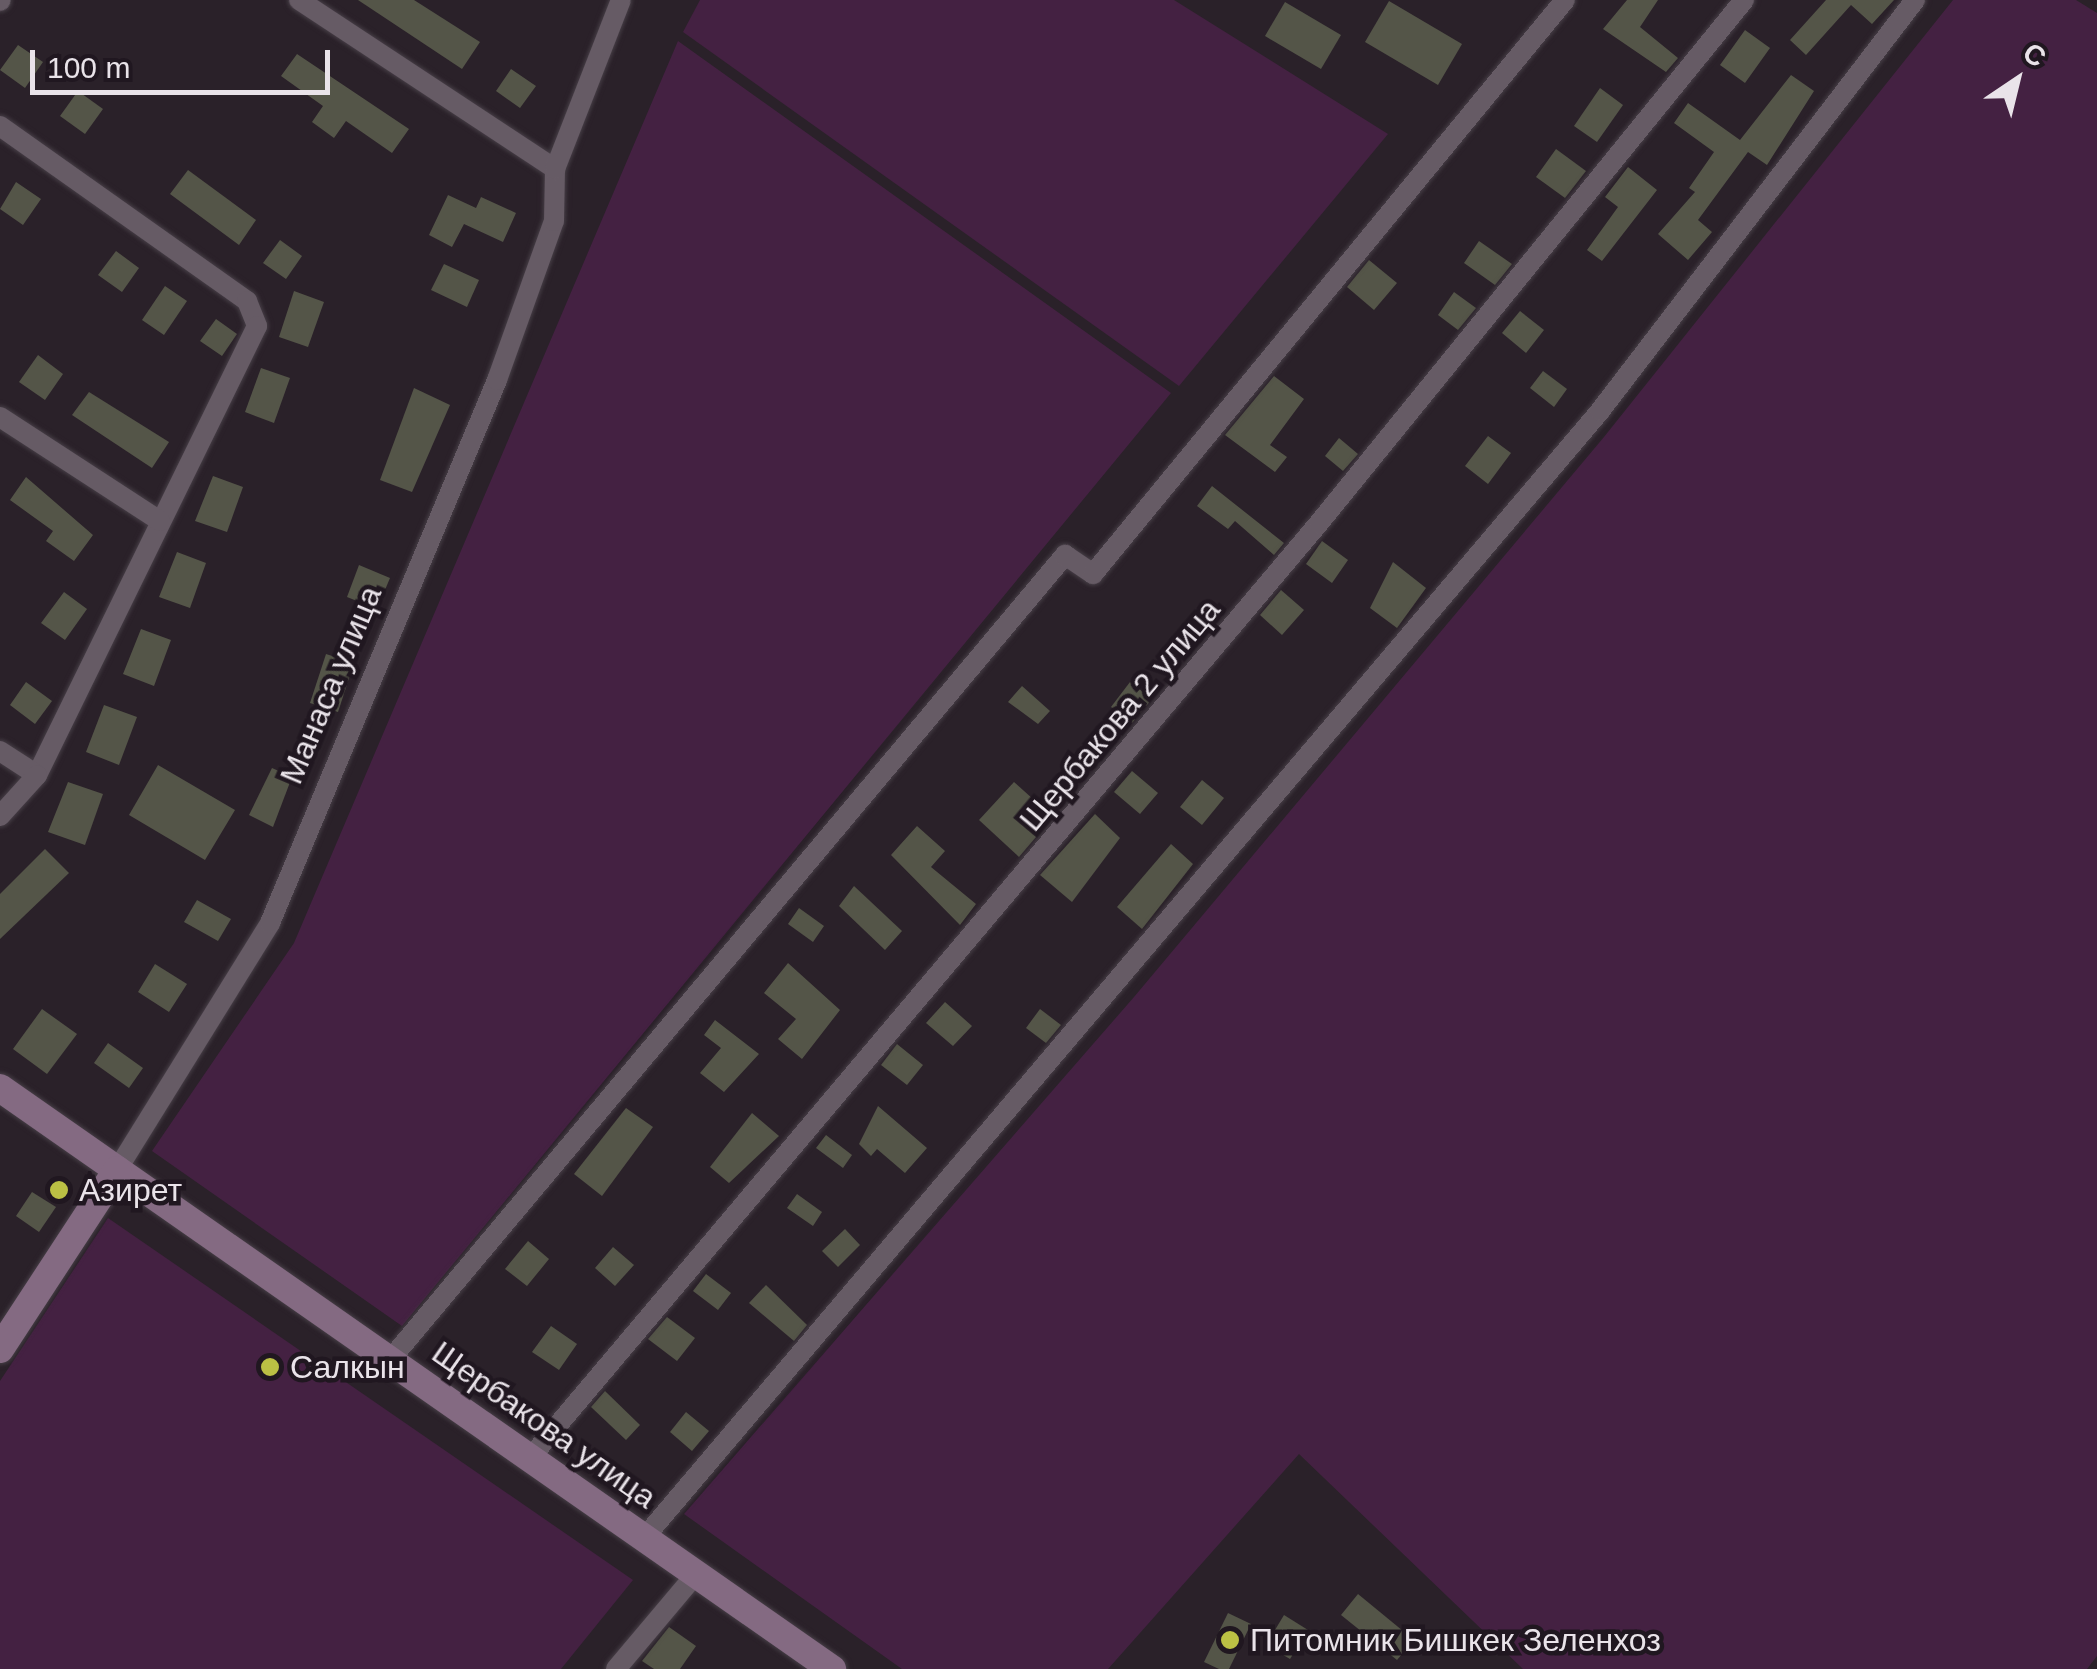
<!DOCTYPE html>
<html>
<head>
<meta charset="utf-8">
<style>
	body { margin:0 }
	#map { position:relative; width:2097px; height:1669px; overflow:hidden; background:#2a2129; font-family:Arial,sans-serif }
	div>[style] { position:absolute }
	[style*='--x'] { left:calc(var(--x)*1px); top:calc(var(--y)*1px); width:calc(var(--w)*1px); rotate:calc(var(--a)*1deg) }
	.green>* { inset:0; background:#442142 }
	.building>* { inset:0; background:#545548 }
	.roads { filter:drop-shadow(0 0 2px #463e46) drop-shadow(0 0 2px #463e46) }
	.street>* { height:20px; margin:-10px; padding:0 10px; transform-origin:10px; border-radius:10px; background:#665b65 }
	.secondary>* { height:28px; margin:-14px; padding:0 14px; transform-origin:14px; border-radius:14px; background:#846a82 }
	.dots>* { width:28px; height:28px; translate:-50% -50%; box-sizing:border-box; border:5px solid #201720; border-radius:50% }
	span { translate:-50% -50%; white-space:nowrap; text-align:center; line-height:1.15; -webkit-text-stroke:9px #201720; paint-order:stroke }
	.street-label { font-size:32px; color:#e9e3e9 }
	.poi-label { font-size:32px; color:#e9e3e9 }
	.left { translate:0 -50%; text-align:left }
	.north { position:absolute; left:1967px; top:30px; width:100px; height:100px; -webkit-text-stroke:8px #201720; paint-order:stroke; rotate:35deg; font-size:28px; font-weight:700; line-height:40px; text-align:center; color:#e9e3e9 }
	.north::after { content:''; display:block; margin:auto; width:35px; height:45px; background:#e9e3e9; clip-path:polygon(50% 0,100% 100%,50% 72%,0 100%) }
	.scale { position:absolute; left:30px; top:50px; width:300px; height:45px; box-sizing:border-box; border:5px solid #e9e3e9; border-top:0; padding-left:12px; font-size:30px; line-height:35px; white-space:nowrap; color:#e9e3e9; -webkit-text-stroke:8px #201720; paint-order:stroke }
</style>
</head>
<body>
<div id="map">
	<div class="green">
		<div style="clip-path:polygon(700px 0,1174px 0,1388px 134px,1179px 386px,683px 32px)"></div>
		<div style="clip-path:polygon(1953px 0,2076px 0,2097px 13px,2097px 1656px,2087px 1669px,1523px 1669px,1299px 1454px,1108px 1669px,902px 1669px,684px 1514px,1134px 997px,1604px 437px)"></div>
		<div style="clip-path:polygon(678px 41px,1171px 393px,402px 1326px,152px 1151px,294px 943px)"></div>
		<div style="clip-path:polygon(108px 1218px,633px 1580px,561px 1669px,0 1669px,0 1381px)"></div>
	</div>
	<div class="building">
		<div style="clip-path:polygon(358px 0,414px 0,480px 42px,462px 69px)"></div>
		<div style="clip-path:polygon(1627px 0,1658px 0,1640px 27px,1678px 58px,1666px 72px,1603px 29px)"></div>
		<div style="clip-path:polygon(1826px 0,1894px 0,1872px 24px,1851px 5px,1806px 55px,1790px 40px)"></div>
		<div style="clip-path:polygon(1389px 1px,1462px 44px,1438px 85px,1365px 42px)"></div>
		<div style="clip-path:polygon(1285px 2px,1341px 35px,1321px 69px,1265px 36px)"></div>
		<div style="clip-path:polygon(1745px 30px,1770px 48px,1745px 83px,1720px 65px)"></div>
		<div style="clip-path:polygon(18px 45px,43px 62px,25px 88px,0 70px)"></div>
		<div style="clip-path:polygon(297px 54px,409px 129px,392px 153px,346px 121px,334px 138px,312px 122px,323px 106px,281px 76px)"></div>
		<div style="clip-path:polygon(511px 69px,536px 86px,520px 108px,496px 91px)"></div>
		<div style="clip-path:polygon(1791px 75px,1814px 91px,1767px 165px,1748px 152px,1698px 220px,1712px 232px,1688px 260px,1658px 234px,1695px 192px,1689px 188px,1714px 152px,1674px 123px,1688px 103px,1740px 140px)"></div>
		<div style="clip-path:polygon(1600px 88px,1623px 105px,1597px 142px,1574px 126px)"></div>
		<div style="clip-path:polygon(78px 91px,103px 109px,85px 134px,60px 116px)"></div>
		<div style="clip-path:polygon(1556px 149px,1586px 171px,1565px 198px,1536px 177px)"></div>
		<div style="clip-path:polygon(1628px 167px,1657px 190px,1602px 261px,1587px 250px,1618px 207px,1605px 197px)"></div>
		<div style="clip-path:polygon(188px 170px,256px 220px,239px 245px,170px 194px)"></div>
		<div style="clip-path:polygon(16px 182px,41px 199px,23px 225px,0 209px)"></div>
		<div style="clip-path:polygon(448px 195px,476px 208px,481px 197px,516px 213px,503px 242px,464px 224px,452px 247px,429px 235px)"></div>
		<div style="clip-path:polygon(280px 240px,302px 256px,286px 279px,263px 263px)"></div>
		<div style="clip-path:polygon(1479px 241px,1512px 264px,1495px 285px,1464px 263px)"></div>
		<div style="clip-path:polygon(116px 251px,139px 268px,122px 292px,98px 275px)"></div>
		<div style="clip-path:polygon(1369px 260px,1397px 283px,1374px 310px,1347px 287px)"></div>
		<div style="clip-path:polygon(444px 264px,479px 280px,467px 307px,431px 290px)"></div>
		<div style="clip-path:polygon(165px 286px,187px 301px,164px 335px,142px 320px)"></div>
		<div style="clip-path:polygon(294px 291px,324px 302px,308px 347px,279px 337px)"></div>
		<div style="clip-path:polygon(1454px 292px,1476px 308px,1458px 330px,1438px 315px)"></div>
		<div style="clip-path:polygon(1520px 311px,1544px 330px,1526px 353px,1502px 333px)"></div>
		<div style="clip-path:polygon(216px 319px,237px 334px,222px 356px,200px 341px)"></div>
		<div style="clip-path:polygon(38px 355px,63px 374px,45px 400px,19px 382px)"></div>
		<div style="clip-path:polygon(261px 368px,290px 378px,274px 423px,245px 412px)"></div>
		<div style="clip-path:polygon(1543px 371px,1567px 389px,1554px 407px,1530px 388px)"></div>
		<div style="clip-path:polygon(1274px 376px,1304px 399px,1270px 445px,1287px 457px,1275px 472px,1225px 435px)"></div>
		<div style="clip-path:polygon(414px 388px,450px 405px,412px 492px,380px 480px)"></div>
		<div style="clip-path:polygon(89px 392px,169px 442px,152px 468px,72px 415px)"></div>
		<div style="clip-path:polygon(1488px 436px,1511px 453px,1488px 484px,1465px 466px)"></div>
		<div style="clip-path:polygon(1339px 438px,1358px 454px,1343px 471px,1325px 456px)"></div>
		<div style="clip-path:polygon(213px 476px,243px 487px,227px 532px,195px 521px)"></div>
		<div style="clip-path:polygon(26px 477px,93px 535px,74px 561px,46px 541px,53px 531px,10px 500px)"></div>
		<div style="clip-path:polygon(1212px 486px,1284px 543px,1274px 555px,1235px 521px,1228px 529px,1197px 506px)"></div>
		<div style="clip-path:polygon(1322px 541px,1348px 560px,1332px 583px,1306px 564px)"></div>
		<div style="clip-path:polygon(177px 552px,206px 563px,190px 608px,159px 597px)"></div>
		<div style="clip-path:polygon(1393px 562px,1426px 588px,1397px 628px,1370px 608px)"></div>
		<div style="clip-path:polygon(359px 565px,390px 578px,377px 609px,347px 597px)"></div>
		<div style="clip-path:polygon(1281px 590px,1304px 610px,1282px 635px,1260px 615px)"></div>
		<div style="clip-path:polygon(64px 592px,87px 609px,65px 640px,41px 623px)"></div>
		<div style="clip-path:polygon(141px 629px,171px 640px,154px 686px,123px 674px)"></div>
		<div style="clip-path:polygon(326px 654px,354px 663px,338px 712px,310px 703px)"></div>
		<div style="clip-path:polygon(26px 682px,52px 701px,35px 724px,10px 705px)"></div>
		<div style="clip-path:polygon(1130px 682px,1152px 699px,1132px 723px,1111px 707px)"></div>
		<div style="clip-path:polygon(1022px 686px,1050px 711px,1038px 724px,1008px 702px)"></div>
		<div style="clip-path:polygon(104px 705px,137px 717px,119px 765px,86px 752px)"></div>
		<div style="clip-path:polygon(158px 765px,235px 810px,205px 860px,129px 815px)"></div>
		<div style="clip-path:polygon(272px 768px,292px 777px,273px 827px,249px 815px)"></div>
		<div style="clip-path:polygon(1132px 771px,1158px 793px,1140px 814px,1114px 792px)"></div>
		<div style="clip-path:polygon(1202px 780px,1224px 798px,1202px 825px,1180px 807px)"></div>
		<div style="clip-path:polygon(68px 782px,103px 794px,85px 845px,48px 832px)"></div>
		<div style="clip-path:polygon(1014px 782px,1053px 817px,1019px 857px,979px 820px)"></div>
		<div style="clip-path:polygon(1095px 814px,1120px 838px,1072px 902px,1040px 875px)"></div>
		<div style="clip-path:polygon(917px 826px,945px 851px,931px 867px,976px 904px,960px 925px,891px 855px)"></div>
		<div style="clip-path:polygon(1171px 844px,1193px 864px,1142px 929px,1117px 907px)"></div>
		<div style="clip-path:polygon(45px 849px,69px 873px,0 939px,0 894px)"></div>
		<div style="clip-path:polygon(854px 886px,902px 931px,885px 950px,839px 906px)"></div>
		<div style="clip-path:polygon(197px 900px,231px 919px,218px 941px,184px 922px)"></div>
		<div style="clip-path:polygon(799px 908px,824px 926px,813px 942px,788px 924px)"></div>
		<div style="clip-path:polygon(788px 963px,840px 1010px,802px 1059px,778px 1039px,796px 1019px,764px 993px)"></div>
		<div style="clip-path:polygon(155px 964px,187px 984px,169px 1012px,138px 992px)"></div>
		<div style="clip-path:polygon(945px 1002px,972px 1026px,953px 1046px,926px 1023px)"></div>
		<div style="clip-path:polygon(42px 1009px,77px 1034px,47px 1074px,13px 1049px)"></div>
		<div style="clip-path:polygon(1040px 1009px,1061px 1025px,1046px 1043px,1026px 1028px)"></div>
		<div style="clip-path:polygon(715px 1020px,759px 1054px,724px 1092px,700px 1073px,721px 1048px,704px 1035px)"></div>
		<div style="clip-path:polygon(108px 1043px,143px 1068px,129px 1088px,94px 1063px)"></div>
		<div style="clip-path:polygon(897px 1044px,923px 1065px,907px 1085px,881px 1065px)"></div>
		<div style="clip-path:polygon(878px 1106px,927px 1148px,905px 1173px,877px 1149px,871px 1156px,859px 1144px)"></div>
		<div style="clip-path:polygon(626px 1108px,653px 1127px,602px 1196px,574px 1174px)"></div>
		<div style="clip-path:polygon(752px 1113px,779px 1136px,729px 1183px,710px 1167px)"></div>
		<div style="clip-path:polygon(826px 1135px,852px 1155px,843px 1168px,816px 1148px)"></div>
		<div style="clip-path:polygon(32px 1192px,56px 1207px,39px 1232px,16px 1216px)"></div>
		<div style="clip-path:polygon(797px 1194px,822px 1212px,813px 1226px,787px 1208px)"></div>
		<div style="clip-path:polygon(845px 1229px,860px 1245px,838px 1267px,822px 1251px)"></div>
		<div style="clip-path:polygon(528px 1241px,549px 1259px,527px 1286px,505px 1269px)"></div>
		<div style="clip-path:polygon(613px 1247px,634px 1265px,615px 1286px,595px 1268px)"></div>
		<div style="clip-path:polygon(706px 1274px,731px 1293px,718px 1310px,693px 1291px)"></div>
		<div style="clip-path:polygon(766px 1285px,807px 1325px,794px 1341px,749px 1303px)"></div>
		<div style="clip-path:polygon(667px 1317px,695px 1338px,677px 1361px,648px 1339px)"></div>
		<div style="clip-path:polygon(551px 1326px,577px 1344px,559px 1370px,532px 1352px)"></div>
		<div style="clip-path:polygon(605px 1391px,640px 1425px,626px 1440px,591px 1407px)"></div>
		<div style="clip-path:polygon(686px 1412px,709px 1431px,692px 1451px,670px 1432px)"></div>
		<div style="clip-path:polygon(1358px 1594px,1414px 1640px,1397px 1660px,1341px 1615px)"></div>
		<div style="clip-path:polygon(1228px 1613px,1251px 1624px,1229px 1669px,1219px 1669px,1204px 1662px)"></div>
		<div style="clip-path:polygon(1284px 1615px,1308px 1630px,1290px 1659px,1266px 1645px)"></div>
		<div style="clip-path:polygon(669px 1627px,696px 1646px,680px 1669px,654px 1669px,642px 1661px)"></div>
	</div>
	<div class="roads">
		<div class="street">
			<div style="--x:299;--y:0;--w:307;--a:33.4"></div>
			<div style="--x:0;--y:1;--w:1;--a:-45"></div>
			<div style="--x:0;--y:126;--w:303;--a:35.3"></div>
			<div style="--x:247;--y:301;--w:27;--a:68"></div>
			<div style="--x:257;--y:326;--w:500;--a:116.1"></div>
			<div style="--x:37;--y:775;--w:44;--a:-147"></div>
			<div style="--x:0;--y:417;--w:191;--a:33"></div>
			<div style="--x:0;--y:816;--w:55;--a:-47.9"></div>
			<div style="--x:117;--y:1170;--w:291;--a:-58.2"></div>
			<div style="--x:270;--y:923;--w:589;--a:-67.31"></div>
			<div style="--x:497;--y:380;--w:169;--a:-70.3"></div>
			<div style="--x:554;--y:221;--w:52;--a:-88.9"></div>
			<div style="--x:555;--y:169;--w:181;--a:-68.7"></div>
			<div style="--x:390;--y:1360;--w:1051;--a:-50.02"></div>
			<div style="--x:1065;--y:555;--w:34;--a:34"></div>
			<div style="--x:1093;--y:574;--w:743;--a:-50.57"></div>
			<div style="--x:530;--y:1458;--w:1223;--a:-49.84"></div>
			<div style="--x:1319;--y:523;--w:674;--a:-50.9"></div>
			<div style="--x:644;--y:1538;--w:1478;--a:-49.69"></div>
			<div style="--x:1600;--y:411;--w:518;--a:-52.53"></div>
			<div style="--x:616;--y:1669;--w:124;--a:-49.9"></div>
		</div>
		<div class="secondary">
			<div style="--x:0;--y:1088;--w:1015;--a:34.93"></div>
			<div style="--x:0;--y:1349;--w:214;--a:-56.8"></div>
		</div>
	</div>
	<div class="dots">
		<div style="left:59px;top:1190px;background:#bbc044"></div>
		<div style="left:270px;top:1367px;background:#bbc044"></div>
		<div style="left:1230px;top:1640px;background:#bbc044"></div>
	</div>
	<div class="street-label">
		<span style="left:331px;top:685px;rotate:-67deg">Манаса улица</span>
		<span style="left:1120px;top:715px;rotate:-50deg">Щербакова 2 улица</span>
		<span style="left:544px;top:1425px;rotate:35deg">Щербакова улица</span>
	</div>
	<div class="poi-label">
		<span class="left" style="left:79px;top:1190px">Азирет</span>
		<span class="left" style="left:290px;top:1367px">Салкын</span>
		<span class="left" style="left:1250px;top:1640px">Питомник Бишкек Зеленхоз</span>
	</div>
	<div class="north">С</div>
	<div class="scale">100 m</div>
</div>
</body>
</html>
